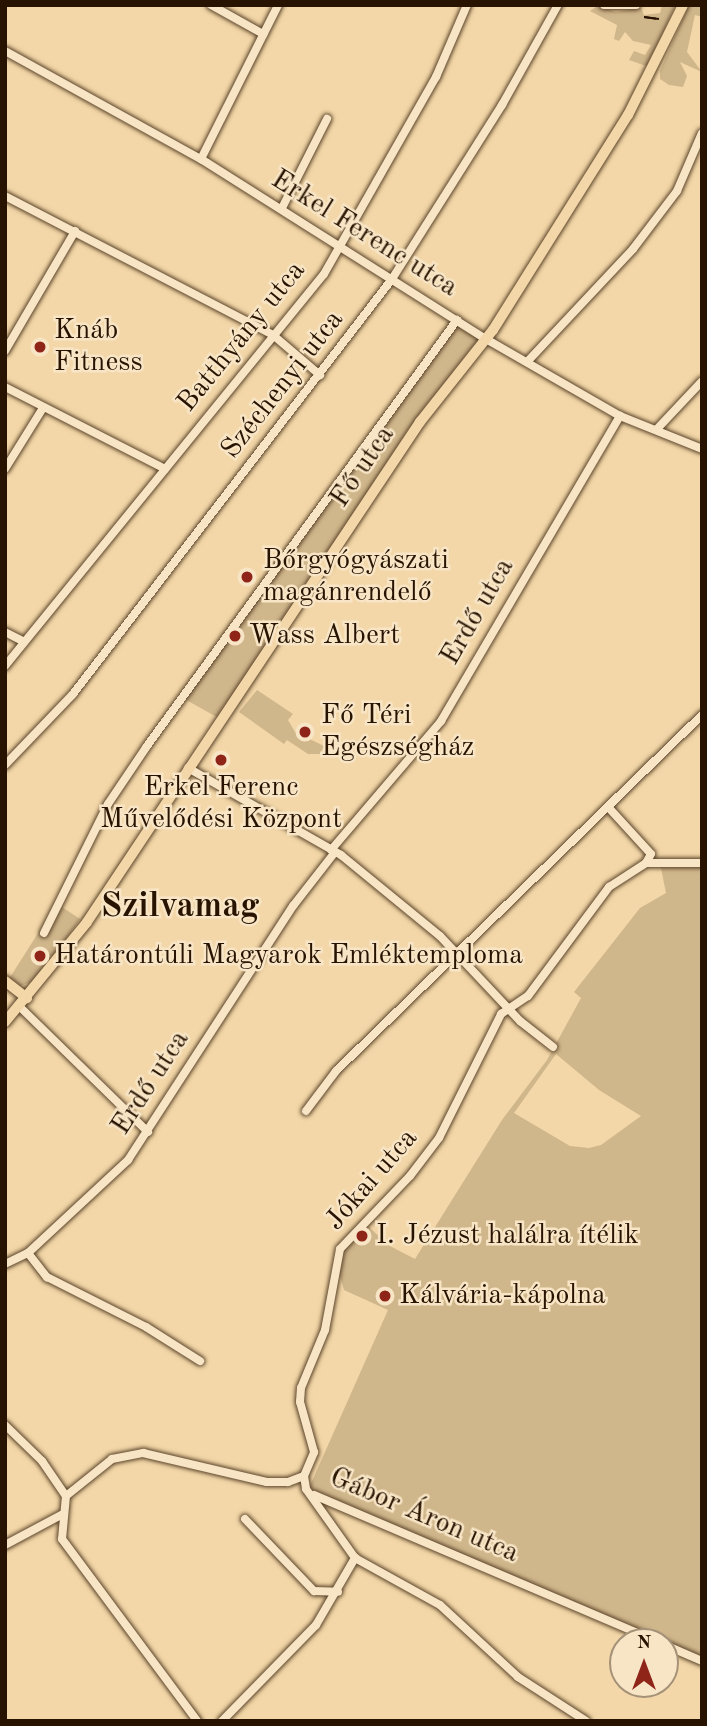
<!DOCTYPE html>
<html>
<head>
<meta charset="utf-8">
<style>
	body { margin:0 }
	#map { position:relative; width:707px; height:1726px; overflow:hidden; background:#f3d7a8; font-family:"Old Standard TT",serif }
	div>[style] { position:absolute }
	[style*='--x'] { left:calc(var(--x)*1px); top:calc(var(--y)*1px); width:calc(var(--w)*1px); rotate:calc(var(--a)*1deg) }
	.green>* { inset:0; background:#d0b68b }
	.roads { filter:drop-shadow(0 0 2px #5b442a) drop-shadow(0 0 2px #5b442a) }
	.minor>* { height:8px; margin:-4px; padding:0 4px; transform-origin:4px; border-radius:4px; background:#f7e5c6 }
	.major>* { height:10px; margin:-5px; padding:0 5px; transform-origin:5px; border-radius:5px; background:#f3d7a8 }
	.rail>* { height:2px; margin-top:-1px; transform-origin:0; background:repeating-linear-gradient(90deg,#281300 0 12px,transparent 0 24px) }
	.dots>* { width:19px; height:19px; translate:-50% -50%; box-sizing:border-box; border:4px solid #f7e5c6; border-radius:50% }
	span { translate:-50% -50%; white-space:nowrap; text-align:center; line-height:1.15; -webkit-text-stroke:5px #f7e5c6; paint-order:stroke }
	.street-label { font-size:28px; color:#281300 }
	.poi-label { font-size:28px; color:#281300 }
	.left { translate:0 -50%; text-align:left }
	.district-label { font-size:35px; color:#281300; font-weight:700 }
	.frame { position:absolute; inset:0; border:7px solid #281300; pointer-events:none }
	.north { position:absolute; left:609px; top:1628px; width:70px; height:70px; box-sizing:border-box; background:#f7e5c6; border:2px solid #a49177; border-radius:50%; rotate:0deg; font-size:19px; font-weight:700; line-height:28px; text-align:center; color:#281300 }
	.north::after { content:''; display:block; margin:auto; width:24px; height:32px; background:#8f2418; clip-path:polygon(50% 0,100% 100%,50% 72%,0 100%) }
</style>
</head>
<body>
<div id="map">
	<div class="green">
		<div style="clip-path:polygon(662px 5px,675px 5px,649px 67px,629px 60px,634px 51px,645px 55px,651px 45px,633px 41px,625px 32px,619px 41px,614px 39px,617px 25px,590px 11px,597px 6px,616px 12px,641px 8px,644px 15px,660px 13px)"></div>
		<div style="clip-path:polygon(689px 5px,702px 6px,702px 17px,695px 15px,687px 52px,702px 72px,680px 62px,687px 76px,683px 87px,669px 85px,660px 79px,660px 71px)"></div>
		<div style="clip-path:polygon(457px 320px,486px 339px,420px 422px,222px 720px,181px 697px)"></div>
		<div style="clip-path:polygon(257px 690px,293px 714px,288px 720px,295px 732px,324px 746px,320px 754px,308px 754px,287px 740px,284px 744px,239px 712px)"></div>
		<div style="clip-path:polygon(evenodd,660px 863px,702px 863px,702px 1658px,309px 1488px,388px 1310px,344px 1290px,339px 1272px,343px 1250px,366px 1224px,388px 1245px,415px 1259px,502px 1120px,547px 1060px,581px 998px,574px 992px,640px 908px,666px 893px,660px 863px,556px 1054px,599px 1090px,641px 1116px,601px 1145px,589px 1148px,570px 1146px,514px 1113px,556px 1054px)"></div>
		<div style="clip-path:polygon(62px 907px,80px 919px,37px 980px,20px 986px,9px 979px,40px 930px,48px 932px)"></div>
	</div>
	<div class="roads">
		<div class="minor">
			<div style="--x:211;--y:5;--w:60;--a:29.1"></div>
			<div style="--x:604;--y:5;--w:32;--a:0"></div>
			<div style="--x:5;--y:51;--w:224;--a:28.9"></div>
			<div style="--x:201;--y:159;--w:337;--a:32.3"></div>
			<div style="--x:486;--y:339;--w:155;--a:29.9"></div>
			<div style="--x:620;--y:416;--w:88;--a:21.9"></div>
			<div style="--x:201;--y:159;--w:172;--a:-63.4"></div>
			<div style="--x:5;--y:196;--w:302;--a:27.4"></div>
			<div style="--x:273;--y:335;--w:62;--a:40.4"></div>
			<div style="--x:282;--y:208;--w:100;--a:-63.2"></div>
			<div style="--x:5;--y:351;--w:139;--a:-59.7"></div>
			<div style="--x:527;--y:362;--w:155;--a:-46.8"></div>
			<div style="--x:633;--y:249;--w:73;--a:-52.8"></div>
			<div style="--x:677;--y:191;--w:63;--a:-66.7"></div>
			<div style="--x:5;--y:387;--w:180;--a:27.1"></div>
			<div style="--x:657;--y:429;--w:66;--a:-46.8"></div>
			<div style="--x:5;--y:469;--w:72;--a:-58.1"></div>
			<div style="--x:5;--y:632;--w:20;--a:27"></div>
			<div style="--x:5;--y:666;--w:505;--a:-50.86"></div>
			<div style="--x:324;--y:274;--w:227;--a:-60.4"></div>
			<div style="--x:436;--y:77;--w:78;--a:-66.7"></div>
			<div style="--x:5;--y:765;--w:98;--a:-46.2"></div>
			<div style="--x:73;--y:694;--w:523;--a:-52.45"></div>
			<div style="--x:392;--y:279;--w:206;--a:-57.7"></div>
			<div style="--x:502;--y:105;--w:115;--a:-60.8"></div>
			<div style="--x:188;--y:768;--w:176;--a:29.6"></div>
			<div style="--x:341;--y:855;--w:128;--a:39.3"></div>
			<div style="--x:440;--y:936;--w:117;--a:46.7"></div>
			<div style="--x:520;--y:1021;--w:42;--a:38.2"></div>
			<div style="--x:609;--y:808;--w:62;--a:47.6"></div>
			<div style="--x:651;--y:854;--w:10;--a:119"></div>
			<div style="--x:331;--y:850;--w:170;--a:-49.5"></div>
			<div style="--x:441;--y:721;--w:354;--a:-59.6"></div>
			<div style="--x:44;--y:933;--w:144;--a:-63.6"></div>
			<div style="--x:108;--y:804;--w:70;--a:-56.1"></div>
			<div style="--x:147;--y:746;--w:527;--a:-53.96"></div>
			<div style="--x:20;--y:1007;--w:179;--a:44.3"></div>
			<div style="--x:306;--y:1111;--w:50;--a:-53.1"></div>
			<div style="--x:336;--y:1071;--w:511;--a:-44.21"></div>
			<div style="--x:28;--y:1253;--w:31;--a:52"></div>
			<div style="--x:47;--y:1277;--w:111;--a:26.8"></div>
			<div style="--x:146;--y:1327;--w:64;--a:32.2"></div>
			<div style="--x:5;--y:1264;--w:25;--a:-26"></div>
			<div style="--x:28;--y:1253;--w:137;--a:-42.9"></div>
			<div style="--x:128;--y:1160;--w:303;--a:-57"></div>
			<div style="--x:293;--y:906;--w:68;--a:-52.1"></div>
			<div style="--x:5;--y:1425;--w:52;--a:44.2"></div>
			<div style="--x:42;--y:1461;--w:42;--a:55.6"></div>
			<div style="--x:304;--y:1476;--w:26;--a:-67"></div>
			<div style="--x:314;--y:1452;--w:52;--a:-105.6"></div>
			<div style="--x:300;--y:1402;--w:14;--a:-86"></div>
			<div style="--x:301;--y:1388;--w:63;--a:-67.5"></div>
			<div style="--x:325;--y:1330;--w:82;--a:-79.5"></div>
			<div style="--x:340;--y:1249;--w:101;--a:-46.2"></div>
			<div style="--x:410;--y:1176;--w:48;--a:-52.7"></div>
			<div style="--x:439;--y:1138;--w:139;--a:-63.4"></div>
			<div style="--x:501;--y:1014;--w:32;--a:-34"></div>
			<div style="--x:528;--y:996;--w:136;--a:-53.4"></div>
			<div style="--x:609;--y:887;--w:44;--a:-33"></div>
			<div style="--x:646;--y:863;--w:56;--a:0"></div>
			<div style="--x:314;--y:1495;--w:375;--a:23.1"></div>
			<div style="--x:66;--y:1496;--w:59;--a:-38.8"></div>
			<div style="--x:112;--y:1459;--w:32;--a:-11"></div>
			<div style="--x:143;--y:1453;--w:127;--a:13.2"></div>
			<div style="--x:267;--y:1482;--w:21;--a:0"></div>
			<div style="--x:288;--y:1482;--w:17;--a:-21"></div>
			<div style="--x:304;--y:1476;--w:13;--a:81"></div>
			<div style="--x:306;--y:1489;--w:85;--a:54.6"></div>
			<div style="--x:355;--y:1558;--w:97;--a:28.9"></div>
			<div style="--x:440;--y:1605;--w:106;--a:42.7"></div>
			<div style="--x:518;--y:1677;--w:81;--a:32.9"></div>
			<div style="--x:66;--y:1496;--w:43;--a:95.3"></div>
			<div style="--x:62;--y:1539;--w:227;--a:53.4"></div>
			<div style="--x:245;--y:1519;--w:100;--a:46.2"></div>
			<div style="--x:314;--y:1591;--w:24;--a:2"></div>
			<div style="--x:5;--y:1545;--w:66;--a:-28.1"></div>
			<div style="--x:665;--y:1645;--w:40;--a:23.4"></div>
			<div style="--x:222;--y:1721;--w:134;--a:-45.6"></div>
			<div style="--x:316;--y:1625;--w:78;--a:-59.8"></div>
		</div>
		<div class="major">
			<div style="--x:5;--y:981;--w:28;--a:38"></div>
			<div style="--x:5;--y:1022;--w:129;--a:-50.6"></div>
			<div style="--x:87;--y:922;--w:601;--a:-56.34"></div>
			<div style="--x:420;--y:422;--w:117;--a:-51.6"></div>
			<div style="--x:493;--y:330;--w:254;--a:-57.9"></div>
			<div style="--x:628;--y:115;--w:123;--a:-63.4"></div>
		</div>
	</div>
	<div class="rail">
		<div style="--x:644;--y:17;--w:15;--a:8"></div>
		<div style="--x:659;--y:19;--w:8;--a:-173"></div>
		<div style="--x:651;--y:18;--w:7;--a:-172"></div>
	</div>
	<div class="dots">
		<div style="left:40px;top:347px;background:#8f2418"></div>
		<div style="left:247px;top:577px;background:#8f2418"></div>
		<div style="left:235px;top:636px;background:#8f2418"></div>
		<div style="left:305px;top:732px;background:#8f2418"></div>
		<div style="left:221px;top:760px;background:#8f2418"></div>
		<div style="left:40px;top:956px;background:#8f2418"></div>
		<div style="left:362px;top:1236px;background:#8f2418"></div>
		<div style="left:385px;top:1296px;background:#8f2418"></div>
	</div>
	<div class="street-label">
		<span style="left:364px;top:234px;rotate:32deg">Erkel Ferenc utca</span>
		<span style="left:242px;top:337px;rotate:-51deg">Batthyány utca</span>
		<span style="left:283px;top:385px;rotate:-52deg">Széchenyi utca</span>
		<span style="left:363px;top:467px;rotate:-56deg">Fő utca</span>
		<span style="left:478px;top:612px;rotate:-60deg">Erdő utca</span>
		<span style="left:151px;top:1083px;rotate:-57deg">Erdő utca</span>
		<span style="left:372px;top:1180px;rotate:-49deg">Jókai utca</span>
		<span style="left:424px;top:1516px;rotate:23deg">Gábor Áron utca</span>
	</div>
	<div class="poi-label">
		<span class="left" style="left:54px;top:347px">Knáb<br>Fitness</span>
		<span class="left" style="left:263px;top:577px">Bőrgyógyászati<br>magánrendelő</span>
		<span class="left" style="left:249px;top:636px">Wass Albert</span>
		<span class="left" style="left:321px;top:732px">Fő Téri<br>Egészségház</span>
		<span style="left:221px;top:804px">Erkel Ferenc<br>Művelődési Központ</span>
		<span class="left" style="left:54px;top:956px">Határontúli Magyarok Emléktemploma</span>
		<span class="left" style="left:376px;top:1236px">I. Jézust halálra ítélik</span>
		<span class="left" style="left:399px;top:1296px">Kálvária-kápolna</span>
	</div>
	<div class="district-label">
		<span style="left:180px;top:907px">Szilvamag</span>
	</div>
	<div class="frame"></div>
	<div class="north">N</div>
</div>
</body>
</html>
